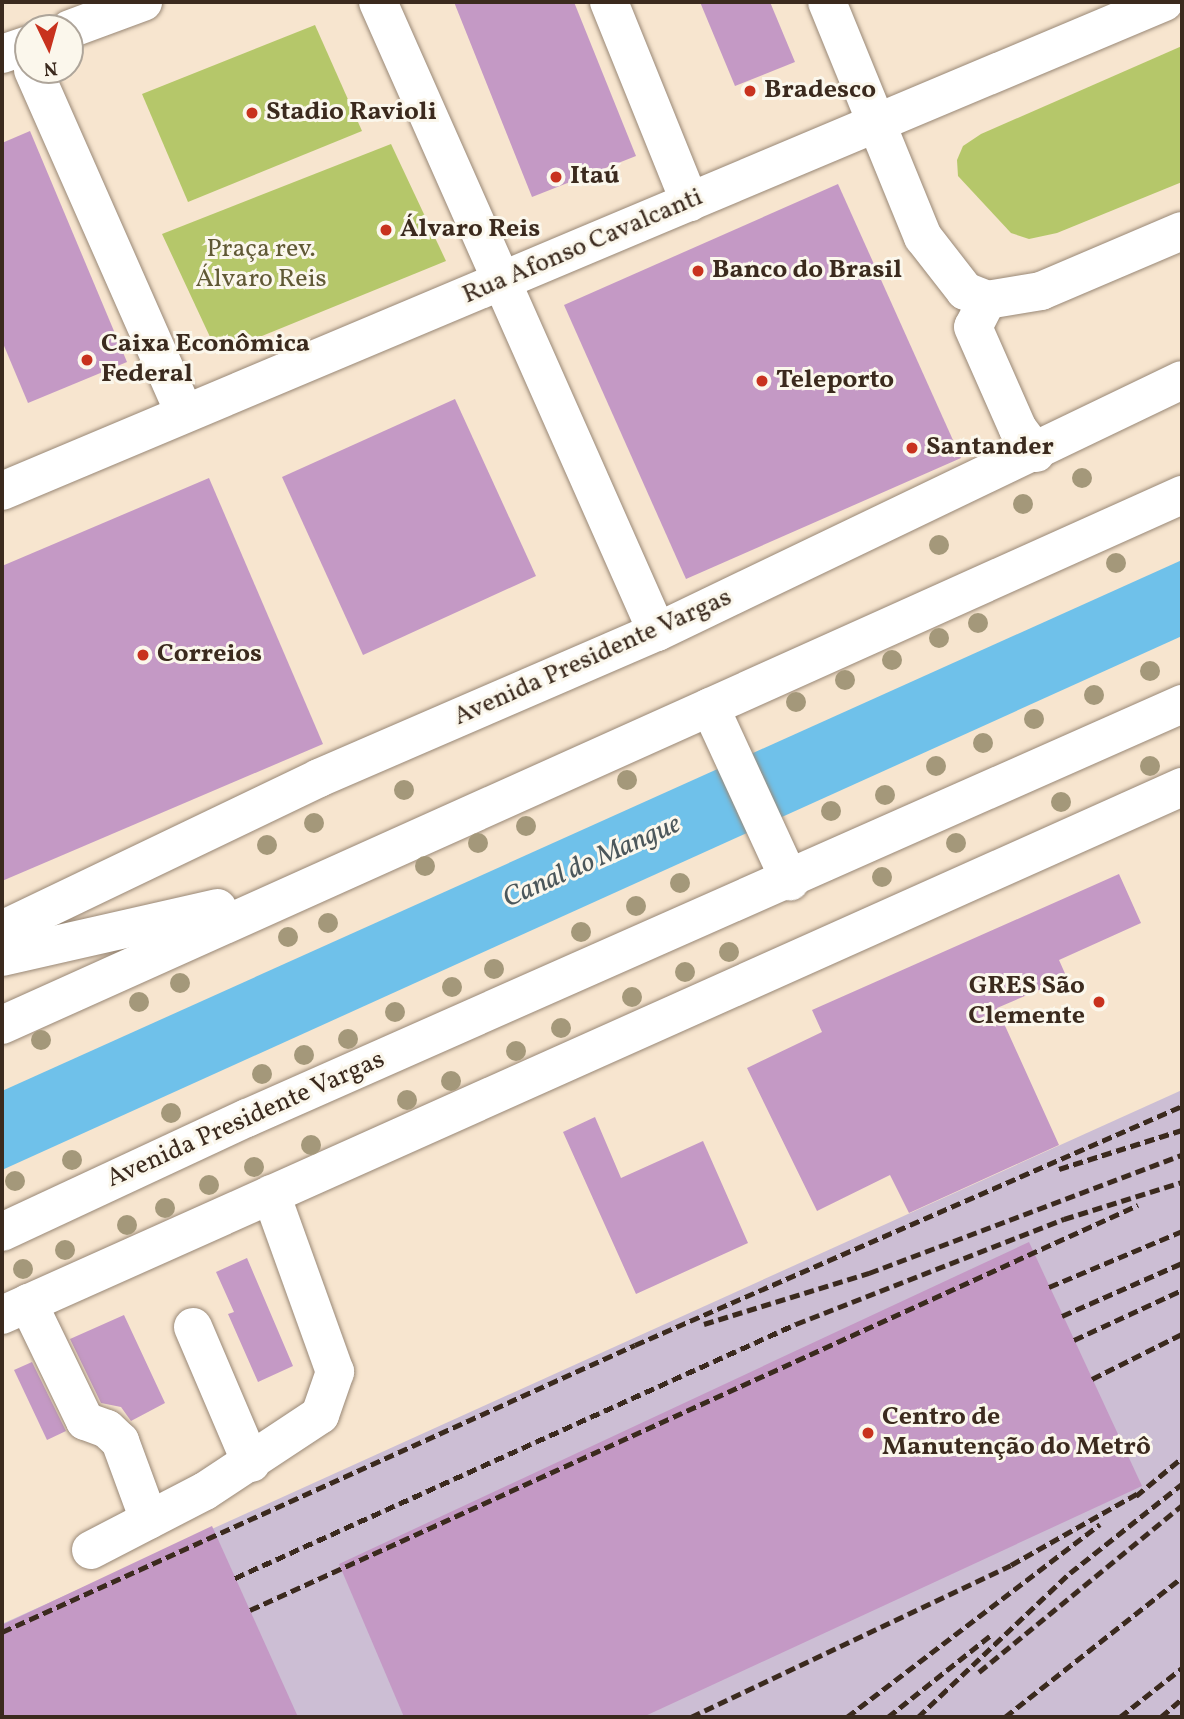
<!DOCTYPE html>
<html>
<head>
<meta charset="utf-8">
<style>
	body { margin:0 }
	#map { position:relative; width:1184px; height:1719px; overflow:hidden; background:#f7e5cf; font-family:Vollkorn,serif }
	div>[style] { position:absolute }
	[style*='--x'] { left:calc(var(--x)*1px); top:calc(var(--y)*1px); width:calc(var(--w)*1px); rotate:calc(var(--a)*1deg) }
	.industrial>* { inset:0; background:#ccbed4 }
	.green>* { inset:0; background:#b5c76a }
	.water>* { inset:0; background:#6fc1ea }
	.building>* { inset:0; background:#c499c5 }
	.roads { filter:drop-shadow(0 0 2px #998876) drop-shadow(0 0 2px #998876) }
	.minor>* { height:38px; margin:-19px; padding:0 19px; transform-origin:19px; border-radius:19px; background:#fff }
	.major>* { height:38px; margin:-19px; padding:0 19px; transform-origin:19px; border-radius:19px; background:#fff }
	.rail>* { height:5px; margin-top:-2.5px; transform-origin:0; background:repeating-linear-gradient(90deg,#3b2a1e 0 10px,transparent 0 15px) }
	.trees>* { width:20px; height:20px; margin:-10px; border-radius:50%; background:#a4987a }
	.dots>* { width:19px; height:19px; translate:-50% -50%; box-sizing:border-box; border:4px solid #fbf7ec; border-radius:50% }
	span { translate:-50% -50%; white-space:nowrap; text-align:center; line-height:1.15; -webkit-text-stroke:6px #fbf7ec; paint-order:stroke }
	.poi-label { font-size:26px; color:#3b2a1e; font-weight:700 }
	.left { translate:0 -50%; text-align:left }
	.right { translate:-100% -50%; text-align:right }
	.street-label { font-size:26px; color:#3b2a1e }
	.park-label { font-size:26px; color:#605935 }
	.water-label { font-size:28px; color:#4b575b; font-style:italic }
	.frame { position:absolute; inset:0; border:4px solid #3b2a1e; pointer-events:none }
	.north { position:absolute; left:14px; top:14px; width:70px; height:70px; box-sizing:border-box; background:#fbf7ec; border:2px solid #aea59a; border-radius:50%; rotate:175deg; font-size:19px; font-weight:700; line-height:28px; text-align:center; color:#3b2a1e }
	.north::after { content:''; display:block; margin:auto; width:24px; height:32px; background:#c8321e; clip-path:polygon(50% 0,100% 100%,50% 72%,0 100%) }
</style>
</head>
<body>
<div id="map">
	<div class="industrial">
		<div style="clip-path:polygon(1182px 1090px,1182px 1717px,2px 1717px,2px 1624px)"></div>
	</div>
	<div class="green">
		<div style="clip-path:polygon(315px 25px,362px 131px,188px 202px,142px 94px)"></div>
		<div style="clip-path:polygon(1182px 46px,1182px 182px,1057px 233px,1029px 239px,1011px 233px,958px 176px,957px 160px,963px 146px,981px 134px)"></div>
		<div style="clip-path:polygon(391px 144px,446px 261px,218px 354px,162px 234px)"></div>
	</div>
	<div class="water">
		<div style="clip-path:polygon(1182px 560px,1182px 636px,2px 1170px,2px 1091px)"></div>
	</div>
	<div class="building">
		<div style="clip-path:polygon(454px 2px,574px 2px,636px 156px,532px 197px)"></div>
		<div style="clip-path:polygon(700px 2px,770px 2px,795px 62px,735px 86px)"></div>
		<div style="clip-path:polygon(30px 131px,127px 362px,28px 403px,2px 341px,2px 143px)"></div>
		<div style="clip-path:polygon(838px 184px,961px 458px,686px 579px,564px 305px)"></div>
		<div style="clip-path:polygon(455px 399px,536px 576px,363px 655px,282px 477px)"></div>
		<div style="clip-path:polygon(209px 478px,323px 744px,2px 881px,2px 566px)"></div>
		<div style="clip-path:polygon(1119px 874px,1141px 923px,1059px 960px,1067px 978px,997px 1008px,1059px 1145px,909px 1213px,890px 1175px,817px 1211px,747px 1068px,822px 1032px,812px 1010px)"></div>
		<div style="clip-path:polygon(595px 1117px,621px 1178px,703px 1141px,748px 1243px,636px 1294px,563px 1132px)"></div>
		<div style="clip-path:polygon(1029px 1242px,1142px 1486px,643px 1717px,404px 1717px,339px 1564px)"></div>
		<div style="clip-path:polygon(247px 1258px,293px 1366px,258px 1382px,228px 1314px,234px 1312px,216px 1272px)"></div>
		<div style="clip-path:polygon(124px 1315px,165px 1403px,131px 1421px,121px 1407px,101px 1403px,70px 1339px)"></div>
		<div style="clip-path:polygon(32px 1362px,66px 1431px,47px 1440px,14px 1370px)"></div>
		<div style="clip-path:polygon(212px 1526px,298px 1717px,2px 1717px,2px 1625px)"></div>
	</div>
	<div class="roads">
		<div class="minor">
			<div style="--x:378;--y:2;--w:689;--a:66.11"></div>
			<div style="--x:609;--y:2;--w:216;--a:68"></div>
			<div style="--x:827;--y:2;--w:254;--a:67.8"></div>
			<div style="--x:923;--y:237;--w:68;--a:52.1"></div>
			<div style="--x:965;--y:291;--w:24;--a:22"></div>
			<div style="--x:987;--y:300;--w:55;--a:-9.5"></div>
			<div style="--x:1041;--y:291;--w:153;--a:-23.1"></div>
			<div style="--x:70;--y:29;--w:78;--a:-20.3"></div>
			<div style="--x:2;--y:54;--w:28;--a:-19"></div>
			<div style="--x:33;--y:70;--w:374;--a:66.2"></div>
			<div style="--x:987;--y:300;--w:30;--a:117"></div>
			<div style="--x:973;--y:327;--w:111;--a:66.2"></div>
			<div style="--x:1018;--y:429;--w:30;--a:53"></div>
			<div style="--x:2;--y:491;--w:1261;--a:-22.82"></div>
			<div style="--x:28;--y:1303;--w:131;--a:64.2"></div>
			<div style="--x:85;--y:1421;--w:23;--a:20"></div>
			<div style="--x:107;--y:1429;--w:18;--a:43"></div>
			<div style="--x:120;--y:1441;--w:84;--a:69.8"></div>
			<div style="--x:193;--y:1327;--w:148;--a:66.9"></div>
			<div style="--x:91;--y:1550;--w:128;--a:-27.4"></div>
			<div style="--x:205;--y:1491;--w:138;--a:-33.5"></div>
			<div style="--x:320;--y:1415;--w:46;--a:-70.8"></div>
			<div style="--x:335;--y:1372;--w:189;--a:-109.8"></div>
		</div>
		<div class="major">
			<div style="--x:710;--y:707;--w:192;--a:65.3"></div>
			<div style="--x:2;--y:930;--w:352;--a:-25.6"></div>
			<div style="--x:319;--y:778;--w:368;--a:-23.4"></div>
			<div style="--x:657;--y:632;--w:582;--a:-25.64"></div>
			<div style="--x:2;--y:957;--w:221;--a:-12.8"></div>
			<div style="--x:2;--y:1025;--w:1294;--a:-24.19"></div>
			<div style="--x:2;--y:1232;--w:270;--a:-25"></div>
			<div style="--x:247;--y:1118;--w:1023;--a:-23.88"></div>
			<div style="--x:2;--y:1315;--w:1293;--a:-24.11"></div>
		</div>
	</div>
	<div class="rail">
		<div style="--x:1059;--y:1169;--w:129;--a:-17.6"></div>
		<div style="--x:1049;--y:1287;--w:144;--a:-22.8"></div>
		<div style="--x:1062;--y:1316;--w:131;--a:-23.8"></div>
		<div style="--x:704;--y:1324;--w:173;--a:-17.2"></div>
		<div style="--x:869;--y:1273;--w:335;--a:-20.7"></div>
		<div style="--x:1074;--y:1340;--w:119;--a:-24.8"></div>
		<div style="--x:1092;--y:1379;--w:101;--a:-26.6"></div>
		<div style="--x:1136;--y:1496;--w:60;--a:-39.6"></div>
		<div style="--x:235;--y:1578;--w:616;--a:-24.36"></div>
		<div style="--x:796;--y:1324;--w:288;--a:-21.4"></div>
		<div style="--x:1064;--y:1219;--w:124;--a:-17.4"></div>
		<div style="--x:250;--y:1610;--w:976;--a:-24.52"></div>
		<div style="--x:2;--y:1632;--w:695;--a:-24.39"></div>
		<div style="--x:635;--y:1345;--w:597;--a:-23.6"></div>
		<div style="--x:979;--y:1672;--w:263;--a:-39.4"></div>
		<div style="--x:691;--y:1717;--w:354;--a:-25.4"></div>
		<div style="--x:1011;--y:1565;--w:150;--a:-29.5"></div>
		<div style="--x:847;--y:1717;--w:318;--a:-37.3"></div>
		<div style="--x:888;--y:1717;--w:130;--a:-38.5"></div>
		<div style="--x:918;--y:1717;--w:209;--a:-43.5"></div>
		<div style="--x:1070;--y:1573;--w:143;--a:-38.5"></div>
		<div style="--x:1005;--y:1717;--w:226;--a:-38.3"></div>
		<div style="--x:1120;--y:1717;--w:79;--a:-38.3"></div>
		<div style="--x:1161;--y:1717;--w:28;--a:-41"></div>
	</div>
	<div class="trees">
		<div style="left:1082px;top:478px"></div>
		<div style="left:1023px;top:504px"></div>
		<div style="left:939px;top:545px"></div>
		<div style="left:1116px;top:563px"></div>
		<div style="left:978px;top:623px"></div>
		<div style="left:939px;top:638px"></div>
		<div style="left:892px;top:660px"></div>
		<div style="left:1150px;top:671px"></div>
		<div style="left:845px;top:680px"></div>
		<div style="left:1094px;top:695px"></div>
		<div style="left:796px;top:702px"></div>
		<div style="left:1034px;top:719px"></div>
		<div style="left:983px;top:743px"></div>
		<div style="left:936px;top:766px"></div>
		<div style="left:1150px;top:766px"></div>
		<div style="left:627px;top:780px"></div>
		<div style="left:404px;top:790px"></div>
		<div style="left:885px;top:795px"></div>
		<div style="left:1061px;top:802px"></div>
		<div style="left:831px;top:811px"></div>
		<div style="left:314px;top:823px"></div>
		<div style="left:526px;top:826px"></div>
		<div style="left:478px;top:843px"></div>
		<div style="left:956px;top:843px"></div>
		<div style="left:267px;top:845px"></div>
		<div style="left:425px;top:866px"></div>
		<div style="left:882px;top:877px"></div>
		<div style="left:680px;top:883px"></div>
		<div style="left:636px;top:906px"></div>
		<div style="left:328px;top:923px"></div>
		<div style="left:581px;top:932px"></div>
		<div style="left:288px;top:937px"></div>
		<div style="left:729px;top:952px"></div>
		<div style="left:494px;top:969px"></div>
		<div style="left:685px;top:972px"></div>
		<div style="left:180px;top:983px"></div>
		<div style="left:452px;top:987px"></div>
		<div style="left:632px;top:997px"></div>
		<div style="left:139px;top:1002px"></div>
		<div style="left:395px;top:1012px"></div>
		<div style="left:561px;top:1028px"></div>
		<div style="left:348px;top:1039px"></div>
		<div style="left:41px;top:1040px"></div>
		<div style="left:516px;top:1051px"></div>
		<div style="left:304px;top:1055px"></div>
		<div style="left:262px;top:1074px"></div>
		<div style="left:451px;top:1081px"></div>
		<div style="left:407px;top:1100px"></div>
		<div style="left:171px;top:1113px"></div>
		<div style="left:311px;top:1145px"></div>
		<div style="left:72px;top:1160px"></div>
		<div style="left:254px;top:1167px"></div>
		<div style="left:15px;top:1181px"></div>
		<div style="left:209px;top:1185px"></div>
		<div style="left:165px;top:1208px"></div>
		<div style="left:127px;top:1225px"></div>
		<div style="left:65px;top:1250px"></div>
		<div style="left:23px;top:1269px"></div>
	</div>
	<div class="dots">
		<div style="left:750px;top:91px;background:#c8321e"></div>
		<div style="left:252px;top:113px;background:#c8321e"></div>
		<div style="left:556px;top:177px;background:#c8321e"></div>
		<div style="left:386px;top:230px;background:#c8321e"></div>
		<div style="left:698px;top:271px;background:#c8321e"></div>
		<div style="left:87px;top:360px;background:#c8321e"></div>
		<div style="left:762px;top:381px;background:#c8321e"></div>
		<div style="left:912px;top:448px;background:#c8321e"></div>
		<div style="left:143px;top:655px;background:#c8321e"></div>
		<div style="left:1099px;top:1002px;background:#c8321e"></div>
		<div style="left:868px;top:1433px;background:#c8321e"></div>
	</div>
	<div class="poi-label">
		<span class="left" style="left:764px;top:91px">Bradesco</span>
		<span class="left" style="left:266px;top:113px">Stadio Ravioli</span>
		<span class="left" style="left:570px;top:177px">Itaú</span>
		<span class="left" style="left:400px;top:230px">Álvaro Reis</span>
		<span class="left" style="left:712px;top:271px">Banco do Brasil</span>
		<span class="left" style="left:101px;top:360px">Caixa Econômica<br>Federal</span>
		<span class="left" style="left:776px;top:381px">Teleporto</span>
		<span class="left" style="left:926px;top:448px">Santander</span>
		<span class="left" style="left:157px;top:655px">Correios</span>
		<span class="right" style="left:1085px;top:1002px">GRES São<br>Clemente</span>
		<span class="left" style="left:882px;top:1433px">Centro de<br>Manutenção do Metrô</span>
	</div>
	<div class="street-label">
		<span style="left:583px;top:247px;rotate:-23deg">Rua Afonso Cavalcanti</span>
		<span style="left:593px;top:658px;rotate:-24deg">Avenida Presidente Vargas</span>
		<span style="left:246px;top:1120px;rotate:-24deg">Avenida Presidente Vargas</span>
	</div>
	<div class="park-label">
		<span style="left:261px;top:265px">Praça rev.<br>Álvaro Reis</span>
	</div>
	<div class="water-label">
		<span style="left:592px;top:862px;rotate:-24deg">Canal do Mangue</span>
	</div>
	<div class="frame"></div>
	<div class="north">N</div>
</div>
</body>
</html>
